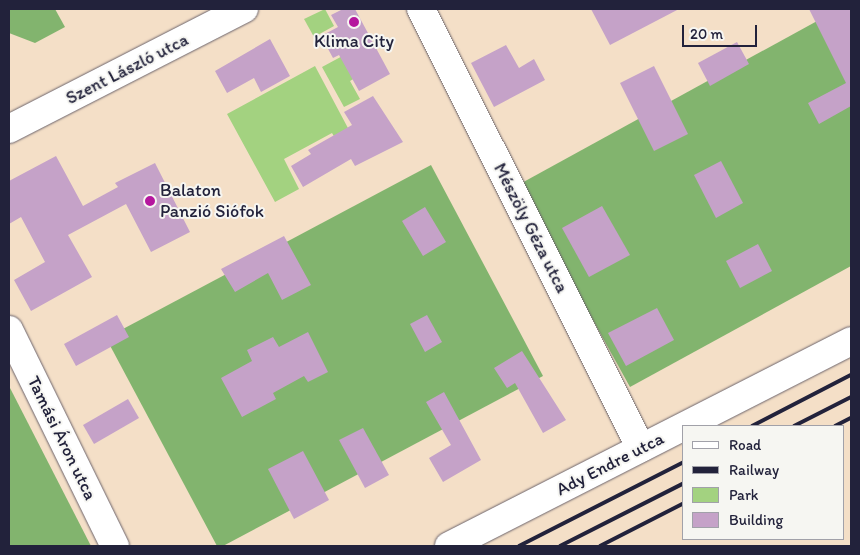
<!DOCTYPE html>
<html>
<head>
<meta charset="utf-8">
<style>
	body { margin:0 }
	#map { position:relative; width:860px; height:555px; overflow:hidden; background:#f4dfc7; font-family:Itim,sans-serif }
	div>[style] { position:absolute }
	[style*='--x'] { left:calc(var(--x)*1px); top:calc(var(--y)*1px); width:calc(var(--w)*1px); rotate:calc(var(--a)*1deg) }
	.green>* { inset:0; background:#a3d280 }
	.forest>* { inset:0; background:#82b46e }
	.building>* { inset:0; background:#c5a2c8 }
	.roads { filter:drop-shadow(0 0 1px #6c646c) drop-shadow(0 0 1px #6c646c) }
	.street>* { height:28px; margin:-14px; padding:0 14px; transform-origin:14px; border-radius:14px; background:#fff }
	.rail>* { height:4px; margin:-2px; padding:0 2px; transform-origin:2px; border-radius:2px; background:#22223b }
	.dots>* { width:14px; height:14px; translate:-50% -50%; box-sizing:border-box; border:2px solid #f6f6f2; border-radius:50% }
	span { translate:-50% -50%; white-space:nowrap; text-align:center; line-height:1.15; -webkit-text-stroke:4px #f6f6f2; paint-order:stroke }
	.poi-label { font-size:18px; color:#22223b }
	.left { translate:0 -50%; text-align:left }
	.street-label { font-size:18px; color:#22223b }
	.frame { position:absolute; inset:0; border:10px solid #22223b; pointer-events:none }
	.legend { position:absolute; left:682px; top:425px; width:162px; height:115px; box-sizing:border-box; background:#f6f6f2; border:1px solid #a1a1a9; margin:0; padding:6px 9px; list-style:none; font-size:15px; color:#22223b }
	.legend li { display:flex; align-items:center; gap:10px; height:25px }
	.legend b { width:25px; border:1px solid #a1a1a9 }
	.scale { position:absolute; left:682px; top:25px; width:75px; height:22px; box-sizing:border-box; border:2px solid #22223b; border-top:0; padding-left:6px; font-size:15px; line-height:18px; white-space:nowrap; color:#22223b; -webkit-text-stroke:4px #f6f6f2; paint-order:stroke }
</style>
</head>
<body>
<div id="map">
	<div class="green">
		<div style="clip-path:polygon(325px 9px,334px 26px,314px 37px,304px 19px)"></div>
		<div style="clip-path:polygon(348px 53px,360px 75px,350px 81px,360px 99px,344px 107px,322px 67px)"></div>
		<div style="clip-path:polygon(315px 66px,349px 130px,335px 138px,332px 133px,284px 159px,299px 189px,275px 202px,227px 114px)"></div>
	</div>
	<div class="forest">
		<div style="clip-path:polygon(9px 9px,55px 9px,65px 27px,35px 43px,9px 33px)"></div>
		<div style="clip-path:polygon(839px 9px,851px 9px,851px 266px,630px 387px,518px 185px)"></div>
		<div style="clip-path:polygon(431px 165px,543px 376px,223px 546px,217px 546px,106px 338px)"></div>
		<div style="clip-path:polygon(9px 386px,91px 546px,9px 546px)"></div>
	</div>
	<div class="building">
		<div style="clip-path:polygon(343px 9px,355px 9px,390px 74px,359px 91px,339px 55px,333px 58px,321px 36px,338px 27px,331px 15px)"></div>
		<div style="clip-path:polygon(591px 9px,679px 9px,610px 45px)"></div>
		<div style="clip-path:polygon(809px 9px,851px 9px,851px 106px,819px 124px,808px 103px,846px 83px)"></div>
		<div style="clip-path:polygon(270px 39px,290px 76px,261px 92px,254px 78px,227px 93px,215px 71px)"></div>
		<div style="clip-path:polygon(737px 42px,749px 64px,710px 86px,698px 63px)"></div>
		<div style="clip-path:polygon(506px 45px,519px 68px,534px 59px,545px 80px,494px 107px,471px 63px)"></div>
		<div style="clip-path:polygon(654px 66px,688px 134px,654px 151px,620px 83px)"></div>
		<div style="clip-path:polygon(373px 96px,403px 142px,355px 166px,351px 159px,303px 187px,291px 166px,311px 154px,308px 150px,352px 125px,344px 112px)"></div>
		<div style="clip-path:polygon(56px 156px,83px 206px,118px 187px,115px 183px,155px 163px,190px 232px,151px 252px,126px 204px,68px 235px,92px 277px,31px 311px,14px 280px,45px 262px,21px 217px,9px 224px,9px 181px)"></div>
		<div style="clip-path:polygon(721px 161px,743px 203px,716px 218px,694px 175px)"></div>
		<div style="clip-path:polygon(602px 206px,630px 255px,589px 277px,562px 228px)"></div>
		<div style="clip-path:polygon(425px 207px,446px 242px,423px 256px,402px 221px)"></div>
		<div style="clip-path:polygon(284px 236px,311px 285px,282px 300px,268px 273px,235px 292px,221px 269px)"></div>
		<div style="clip-path:polygon(758px 244px,772px 271px,740px 288px,726px 261px)"></div>
		<div style="clip-path:polygon(657px 308px,674px 340px,626px 366px,608px 333px)"></div>
		<div style="clip-path:polygon(117px 315px,129px 337px,76px 366px,64px 344px)"></div>
		<div style="clip-path:polygon(427px 315px,442px 342px,425px 352px,410px 324px)"></div>
		<div style="clip-path:polygon(308px 332px,328px 372px,308px 382px,304px 376px,273px 393px,276px 399px,242px 417px,221px 378px,252px 361px,247px 350px,273px 337px,279px 347px)"></div>
		<div style="clip-path:polygon(522px 351px,566px 420px,543px 433px,515px 383px,507px 388px,494px 368px)"></div>
		<div style="clip-path:polygon(444px 392px,481px 460px,443px 482px,429px 458px,451px 445px,426px 402px)"></div>
		<div style="clip-path:polygon(128px 399px,139px 418px,94px 444px,83px 425px)"></div>
		<div style="clip-path:polygon(363px 428px,389px 475px,365px 488px,339px 440px)"></div>
		<div style="clip-path:polygon(303px 451px,329px 500px,294px 519px,268px 469px)"></div>
	</div>
	<div class="roads">
		<div class="street">
			<div style="--x:421;--y:9;--w:491;--a:63.4"></div>
			<div style="--x:9;--y:129;--w:264;--a:-27.1"></div>
			<div style="--x:9;--y:330;--w:241;--a:63.9"></div>
			<div style="--x:449;--y:546;--w:451;--a:-27"></div>
		</div>
	</div>
	<div class="rail">
		<div style="--x:752;--y:426;--w:111;--a:-27.3"></div>
		<div style="--x:794;--y:426;--w:64;--a:-27"></div>
		<div style="--x:835;--y:426;--w:18;--a:-27"></div>
		<div style="--x:519;--y:546;--w:185;--a:-27"></div>
		<div style="--x:560;--y:546;--w:139;--a:-26.9"></div>
		<div style="--x:600;--y:546;--w:94;--a:-27.1"></div>
	</div>
	<div class="dots">
		<div style="left:354px;top:22px;background:#b5179e"></div>
		<div style="left:150px;top:201px;background:#b5179e"></div>
	</div>
	<div class="poi-label">
		<span style="left:354px;top:41px">Klima City</span>
		<span class="left" style="left:160px;top:201px">Balaton<br>Panzió Siófok</span>
	</div>
	<div class="street-label">
		<span style="left:127px;top:69px;rotate:-27deg">Szent László utca</span>
		<span style="left:531px;top:228px;rotate:63deg">Mészöly Géza utca</span>
		<span style="left:62px;top:438px;rotate:64deg">Tamási Áron utca</span>
		<span style="left:610px;top:464px;rotate:-27deg">Ady Endre utca</span>
	</div>
	<div class="frame"></div>
	<ul class="legend">
	<li><b style="height:6px;background:#fff"></b>Road</li>
	<li><b style="height:6px;background:#22223b"></b>Railway</li>
	<li><b style="height:14px;background:#a3d280"></b>Park</li>
	<li><b style="height:14px;background:#c5a2c8"></b>Building</li>
	</ul>
	<div class="scale">20 m</div>
</div>
</body>
</html>
